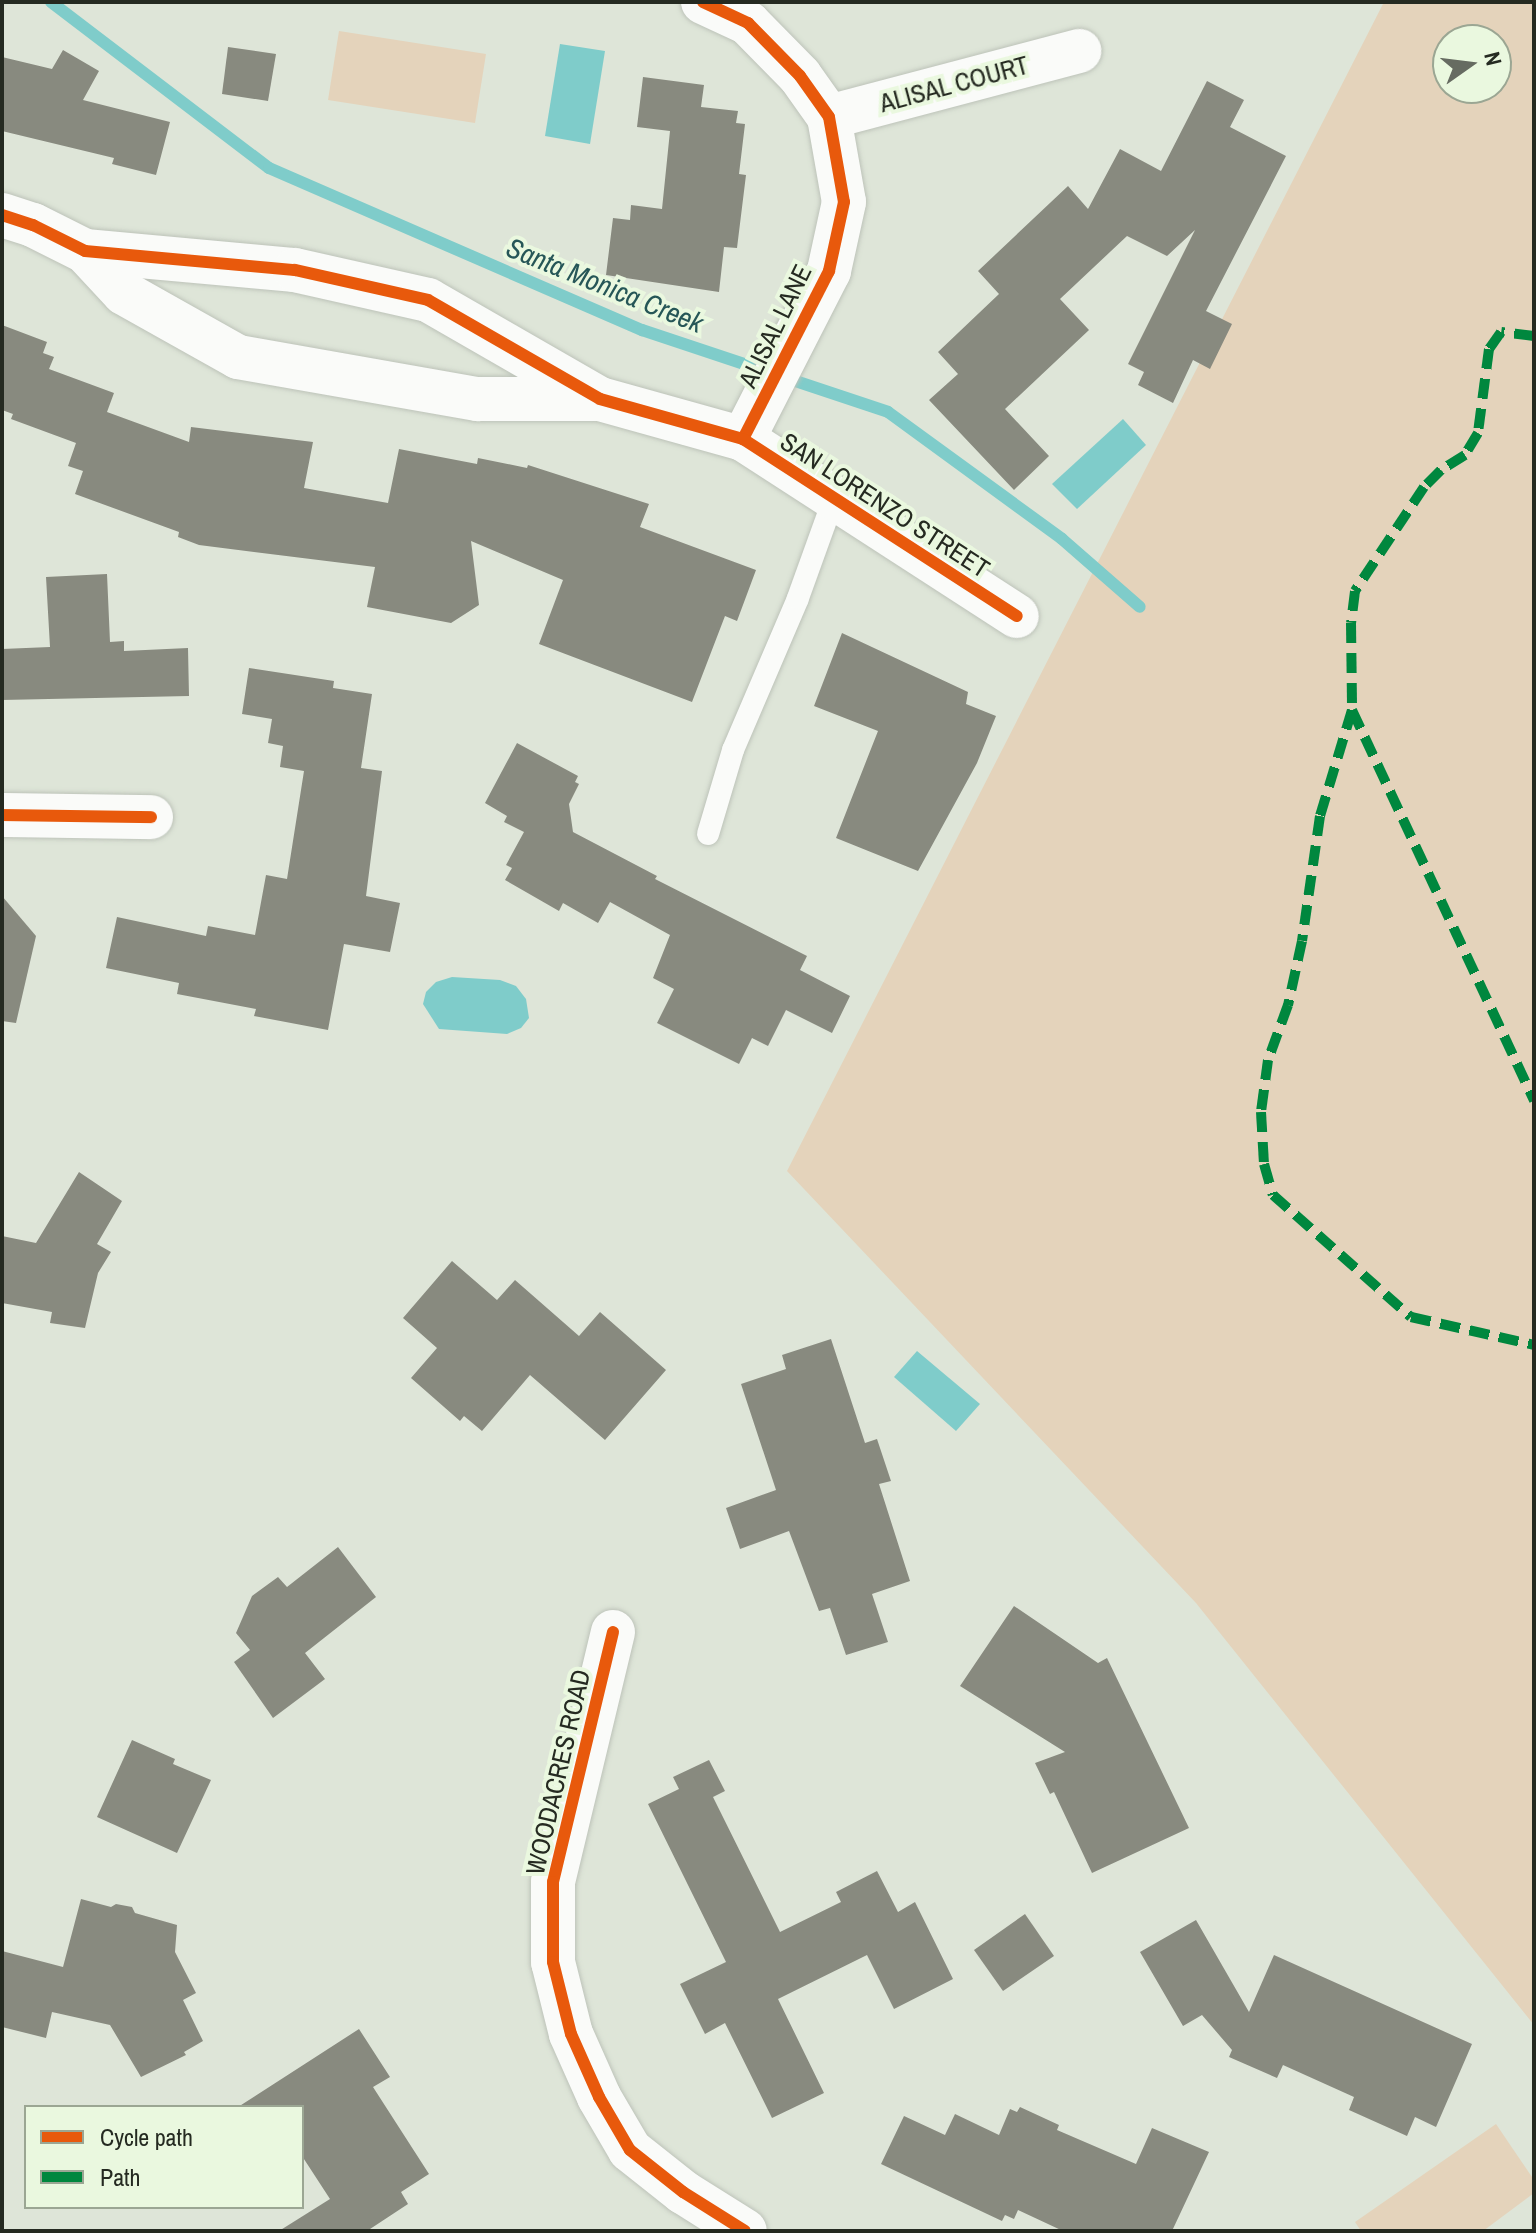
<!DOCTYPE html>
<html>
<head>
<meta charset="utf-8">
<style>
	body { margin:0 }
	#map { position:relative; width:1536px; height:2233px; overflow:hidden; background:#dee5d8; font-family:"Archivo Narrow",sans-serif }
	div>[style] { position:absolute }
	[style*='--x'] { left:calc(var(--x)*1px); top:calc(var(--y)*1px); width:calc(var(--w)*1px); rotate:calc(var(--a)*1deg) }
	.green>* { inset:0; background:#e4d3bb }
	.water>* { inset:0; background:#7fccca }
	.stream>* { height:12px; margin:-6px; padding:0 6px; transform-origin:6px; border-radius:6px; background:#7fccca }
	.building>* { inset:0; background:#888a7f }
	.roads { filter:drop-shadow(0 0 2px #bdc3b9) drop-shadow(0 0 2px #bdc3b9) }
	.service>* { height:22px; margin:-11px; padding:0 11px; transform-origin:11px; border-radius:11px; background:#fafbf9 }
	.minor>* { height:44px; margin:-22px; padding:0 22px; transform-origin:22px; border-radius:22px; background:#fafbf9 }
	.quiet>* { height:10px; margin-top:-5px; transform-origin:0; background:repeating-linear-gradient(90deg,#00873e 0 20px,transparent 0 30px) }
	.cycleway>* { height:12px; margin:-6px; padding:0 6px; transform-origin:6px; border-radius:6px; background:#e8590c }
	span { translate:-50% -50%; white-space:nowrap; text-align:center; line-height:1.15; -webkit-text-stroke:8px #eaf8df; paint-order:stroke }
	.street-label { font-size:26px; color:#252a21 }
	.water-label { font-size:28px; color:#265657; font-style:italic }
	.frame { position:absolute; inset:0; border:4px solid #252a21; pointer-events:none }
	.legend { position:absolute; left:24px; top:2105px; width:280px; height:104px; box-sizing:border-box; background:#eaf8df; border:2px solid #9ba693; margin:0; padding:10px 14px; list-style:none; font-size:24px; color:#252a21 }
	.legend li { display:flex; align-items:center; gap:16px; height:40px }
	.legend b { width:40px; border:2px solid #9ba693 }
	.north { position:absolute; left:1432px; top:24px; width:80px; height:80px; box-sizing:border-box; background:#eaf8df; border:2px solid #9ba693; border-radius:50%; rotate:76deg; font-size:22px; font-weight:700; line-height:32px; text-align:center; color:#252a21 }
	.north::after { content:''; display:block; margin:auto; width:28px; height:36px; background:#666b61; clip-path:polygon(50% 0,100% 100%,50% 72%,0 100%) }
</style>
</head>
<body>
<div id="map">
	<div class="green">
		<div style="clip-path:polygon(evenodd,1384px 2px,1534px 2px,1534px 2025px,1196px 1603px,787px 1171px,1384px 2px,1448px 40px,1496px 40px,1496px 88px,1448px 88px,1448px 40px)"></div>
		<div style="clip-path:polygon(339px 31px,486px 54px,475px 123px,328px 100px)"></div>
		<div style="clip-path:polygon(1496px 2124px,1534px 2180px,1534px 2193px,1483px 2231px,1361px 2231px,1355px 2222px)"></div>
	</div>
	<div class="water">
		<div style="clip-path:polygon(560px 44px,605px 51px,590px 144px,545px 136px)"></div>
		<div style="clip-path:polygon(1123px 419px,1146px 445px,1077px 509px,1052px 484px)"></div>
		<div style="clip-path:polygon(452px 977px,500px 980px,516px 986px,526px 999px,529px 1018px,521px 1028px,507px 1034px,439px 1029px,423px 1004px,426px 992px,436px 982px)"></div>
		<div style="clip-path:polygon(917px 1351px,980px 1404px,956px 1431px,894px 1377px)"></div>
	</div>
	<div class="stream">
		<div style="--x:51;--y:2;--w:274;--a:37.3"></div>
		<div style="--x:269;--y:168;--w:407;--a:23.5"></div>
		<div style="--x:642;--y:330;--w:259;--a:18.4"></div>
		<div style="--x:888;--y:412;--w:215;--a:36.1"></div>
		<div style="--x:1062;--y:539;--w:103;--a:41.1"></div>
	</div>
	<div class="building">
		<div style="clip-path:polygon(228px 47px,276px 54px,268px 101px,222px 94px)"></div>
		<div style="clip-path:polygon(63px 50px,99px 71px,83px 100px,170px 122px,156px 175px,112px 164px,114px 158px,2px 131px,2px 57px,52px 69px)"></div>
		<div style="clip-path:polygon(643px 77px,704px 85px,701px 107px,738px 111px,736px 123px,745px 124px,739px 174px,746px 175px,737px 248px,724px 247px,719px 292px,606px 275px,613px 218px,630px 220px,631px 205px,662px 209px,670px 131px,637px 127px)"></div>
		<div style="clip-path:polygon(1207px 81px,1244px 100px,1230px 127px,1286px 156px,1206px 311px,1232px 324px,1210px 369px,1193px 360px,1173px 403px,1138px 385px,1144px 372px,1128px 364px,1195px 230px,1167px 256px,1127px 236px,1060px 299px,1089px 330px,1005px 409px,1049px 456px,1014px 490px,929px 400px,958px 374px,938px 352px,999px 294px,978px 271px,1068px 186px,1088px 209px,1120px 149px,1161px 171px)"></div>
		<div style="clip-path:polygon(2px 325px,47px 342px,43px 353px,54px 357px,49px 369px,114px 393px,107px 412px,189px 442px,191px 427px,313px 442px,304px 488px,388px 503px,399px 449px,477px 464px,478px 458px,527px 468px,528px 465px,649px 504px,640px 527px,756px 570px,737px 621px,725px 616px,692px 702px,539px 644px,563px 580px,471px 541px,479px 605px,451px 623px,367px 607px,375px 567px,199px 545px,178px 537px,179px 532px,75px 494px,83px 471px,68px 466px,76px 443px,11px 419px,13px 414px,2px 410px)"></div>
		<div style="clip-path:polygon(107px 574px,110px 642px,124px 641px,124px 651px,188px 648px,189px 696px,2px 700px,2px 649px,50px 647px,46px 577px)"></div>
		<div style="clip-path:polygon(842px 633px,968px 692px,966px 704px,996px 716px,977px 763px,918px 871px,836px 838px,878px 731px,814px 706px)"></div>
		<div style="clip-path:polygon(249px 668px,334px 681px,333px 688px,372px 694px,361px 768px,382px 771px,366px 896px,400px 903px,390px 952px,344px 944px,328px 1030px,254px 1016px,256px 1009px,177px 994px,179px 983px,106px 968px,117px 917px,206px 936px,208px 926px,255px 935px,266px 875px,287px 879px,304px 771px,280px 767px,283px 746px,268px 743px,272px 719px,242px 714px)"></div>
		<div style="clip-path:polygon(517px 743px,578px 776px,575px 782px,579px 784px,569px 804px,573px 832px,657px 876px,655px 879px,807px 956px,800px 970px,850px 996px,832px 1033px,786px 1010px,768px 1046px,752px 1038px,739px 1064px,657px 1023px,674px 989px,653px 978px,670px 935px,610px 902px,598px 923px,563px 903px,559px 911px,505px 880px,512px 868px,506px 865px,524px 832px,504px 822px,507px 816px,485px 803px)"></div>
		<div style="clip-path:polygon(2px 896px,36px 936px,16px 1023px,2px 1021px)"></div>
		<div style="clip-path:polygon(79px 1172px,122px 1201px,97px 1244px,111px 1252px,98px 1273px,85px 1328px,50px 1323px,52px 1312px,2px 1303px,2px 1236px,36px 1243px)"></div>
		<div style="clip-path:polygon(452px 1261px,497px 1300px,515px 1280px,579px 1336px,600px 1312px,666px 1370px,605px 1440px,530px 1375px,482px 1431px,464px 1416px,460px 1421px,411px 1378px,437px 1348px,403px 1318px)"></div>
		<div style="clip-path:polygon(831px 1339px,865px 1443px,877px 1439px,891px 1481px,879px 1484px,910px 1581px,872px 1594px,888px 1642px,846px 1655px,830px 1608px,819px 1611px,789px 1531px,740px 1549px,726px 1508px,776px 1490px,741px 1384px,786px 1369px,782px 1355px)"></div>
		<div style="clip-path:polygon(338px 1547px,376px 1597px,305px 1653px,325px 1679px,273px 1718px,234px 1662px,250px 1650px,236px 1633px,252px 1596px,278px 1577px,287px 1587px)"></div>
		<div style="clip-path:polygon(1014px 1606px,1098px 1663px,1107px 1658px,1189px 1828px,1092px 1873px,1054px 1792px,1050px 1794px,1035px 1763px,1065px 1752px,960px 1686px)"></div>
		<div style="clip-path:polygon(132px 1740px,175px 1759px,173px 1764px,211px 1780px,177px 1853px,97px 1817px)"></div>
		<div style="clip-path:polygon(709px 1760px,725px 1791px,713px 1797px,780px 1932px,841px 1902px,836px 1892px,877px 1871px,898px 1912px,915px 1902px,953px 1979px,894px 2009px,867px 1955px,778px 1999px,824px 2093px,772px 2118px,725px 2023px,705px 2034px,680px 1984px,726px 1962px,648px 1804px,679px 1789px,673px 1777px)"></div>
		<div style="clip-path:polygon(81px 1899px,111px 1907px,116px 1904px,132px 1907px,135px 1913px,177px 1925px,175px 1952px,196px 1993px,183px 2000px,203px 2041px,184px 2052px,186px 2055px,141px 2077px,110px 2025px,52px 2012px,46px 2038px,2px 2027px,2px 1951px,63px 1967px)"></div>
		<div style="clip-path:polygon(1025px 1914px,1054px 1956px,1003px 1991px,974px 1950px)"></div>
		<div style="clip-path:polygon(1196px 1920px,1249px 2012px,1274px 1955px,1472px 2044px,1436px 2127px,1415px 2117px,1407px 2136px,1349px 2110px,1354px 2097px,1283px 2065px,1277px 2078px,1229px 2057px,1232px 2050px,1202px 2015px,1183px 2026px,1140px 1952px)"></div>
		<div style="clip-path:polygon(359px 2029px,390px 2077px,373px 2087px,429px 2174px,401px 2192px,408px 2204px,367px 2231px,279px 2231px,330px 2199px,302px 2156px,302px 2107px,238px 2107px)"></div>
		<div style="clip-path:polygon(1020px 2107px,1059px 2125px,1057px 2130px,1136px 2164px,1152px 2128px,1209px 2152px,1172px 2231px,1063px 2231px,1018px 2210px,1014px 2219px,1005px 2215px,1002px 2221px,881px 2164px,904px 2116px,945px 2135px,955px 2114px,999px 2135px,1010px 2109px,1017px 2112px)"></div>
	</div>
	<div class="roads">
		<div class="service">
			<div style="--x:708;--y:834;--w:88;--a:-73.4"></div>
			<div style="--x:733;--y:750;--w:165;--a:-66.8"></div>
			<div style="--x:798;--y:598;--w:106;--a:-70.2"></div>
		</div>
		<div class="minor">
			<div style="--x:703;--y:2;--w:50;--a:25"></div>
			<div style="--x:748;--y:23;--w:74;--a:45.5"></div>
			<div style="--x:800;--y:76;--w:50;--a:54.7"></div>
			<div style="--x:829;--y:117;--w:86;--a:80"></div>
			<div style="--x:844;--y:202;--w:71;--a:102.3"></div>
			<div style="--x:829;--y:271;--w:189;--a:117.1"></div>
			<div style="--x:829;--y:117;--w:259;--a:-14.8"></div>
			<div style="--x:2;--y:215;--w:33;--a:18"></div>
			<div style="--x:33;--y:225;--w:58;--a:26.6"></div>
			<div style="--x:85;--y:251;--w:211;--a:5.2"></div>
			<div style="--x:295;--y:270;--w:136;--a:12.7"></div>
			<div style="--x:428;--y:300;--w:198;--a:29.9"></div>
			<div style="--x:600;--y:399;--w:148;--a:15.6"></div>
			<div style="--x:743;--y:439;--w:326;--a:32.9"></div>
			<div style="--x:85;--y:251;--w:57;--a:47.1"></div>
			<div style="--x:124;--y:293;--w:131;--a:29.3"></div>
			<div style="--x:238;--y:357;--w:243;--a:10"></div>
			<div style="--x:477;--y:399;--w:122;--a:0"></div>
			<div style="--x:2;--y:815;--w:149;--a:0.8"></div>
			<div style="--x:613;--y:1632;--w:257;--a:103.5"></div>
			<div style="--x:553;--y:1882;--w:80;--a:90"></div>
			<div style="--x:553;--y:1962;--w:74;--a:76"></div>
			<div style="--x:571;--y:2034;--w:69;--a:66"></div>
			<div style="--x:599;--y:2097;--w:61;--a:59.7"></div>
			<div style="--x:630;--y:2150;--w:68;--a:38.4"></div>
			<div style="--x:683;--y:2192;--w:73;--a:32.2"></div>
		</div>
	</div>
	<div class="quiet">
		<div style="--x:1534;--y:336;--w:33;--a:-173"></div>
		<div style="--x:1501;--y:332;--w:21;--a:125"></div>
		<div style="--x:1489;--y:349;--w:85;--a:97.5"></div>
		<div style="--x:1478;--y:433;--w:26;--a:121"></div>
		<div style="--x:1465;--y:455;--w:28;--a:148"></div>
		<div style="--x:1441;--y:470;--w:24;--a:135"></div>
		<div style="--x:1424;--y:487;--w:125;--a:123.6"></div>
		<div style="--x:1355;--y:591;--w:32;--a:97"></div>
		<div style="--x:1351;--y:623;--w:87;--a:89.3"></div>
		<div style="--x:1352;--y:710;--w:111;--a:106.8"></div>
		<div style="--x:1320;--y:816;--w:126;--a:98.2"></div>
		<div style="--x:1302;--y:941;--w:66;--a:102.3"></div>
		<div style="--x:1288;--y:1005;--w:59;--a:110"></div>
		<div style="--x:1268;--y:1060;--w:52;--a:97.7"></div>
		<div style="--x:1261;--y:1112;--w:52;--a:86.7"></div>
		<div style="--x:1264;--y:1164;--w:32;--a:74"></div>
		<div style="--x:1273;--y:1195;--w:184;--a:41.5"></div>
		<div style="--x:1411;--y:1317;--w:126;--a:12.8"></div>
		<div style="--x:1352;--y:710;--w:431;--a:65"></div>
	</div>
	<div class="cycleway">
		<div style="--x:703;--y:2;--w:50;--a:25"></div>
		<div style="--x:748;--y:23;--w:74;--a:45.5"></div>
		<div style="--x:800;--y:76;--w:50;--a:54.7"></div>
		<div style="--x:829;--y:117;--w:86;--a:80"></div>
		<div style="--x:844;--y:202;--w:71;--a:102.3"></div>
		<div style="--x:829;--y:271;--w:189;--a:117.1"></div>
		<div style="--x:2;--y:215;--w:33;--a:18"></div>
		<div style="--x:33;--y:225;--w:58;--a:26.6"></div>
		<div style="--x:85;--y:251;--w:211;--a:5.2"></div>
		<div style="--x:295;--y:270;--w:136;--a:12.7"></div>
		<div style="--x:428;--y:300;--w:198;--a:29.9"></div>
		<div style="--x:600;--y:399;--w:148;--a:15.6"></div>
		<div style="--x:743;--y:439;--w:326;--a:32.9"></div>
		<div style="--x:2;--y:815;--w:149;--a:0.8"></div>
		<div style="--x:613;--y:1632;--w:257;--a:103.5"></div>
		<div style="--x:553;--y:1882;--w:80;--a:90"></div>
		<div style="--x:553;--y:1962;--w:74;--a:76"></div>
		<div style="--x:571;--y:2034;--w:69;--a:66"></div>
		<div style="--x:599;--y:2097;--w:61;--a:59.7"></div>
		<div style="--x:630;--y:2150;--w:68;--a:38.4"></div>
		<div style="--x:683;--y:2192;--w:73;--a:32.2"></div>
	</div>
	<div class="street-label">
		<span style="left:954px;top:84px;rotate:-15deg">ALISAL COURT</span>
		<span style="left:775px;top:326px;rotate:-64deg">ALISAL LANE</span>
		<span style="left:885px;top:505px;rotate:33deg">SAN LORENZO STREET</span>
		<span style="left:558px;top:1772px;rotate:-77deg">WOODACRES ROAD</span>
	</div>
	<div class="water-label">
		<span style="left:605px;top:285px;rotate:22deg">Santa Monica Creek</span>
	</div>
	<div class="frame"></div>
	<ul class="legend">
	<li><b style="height:10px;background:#e8590c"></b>Cycle path</li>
	<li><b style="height:10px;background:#00873e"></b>Path</li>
	</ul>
	<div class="north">N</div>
</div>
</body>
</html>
